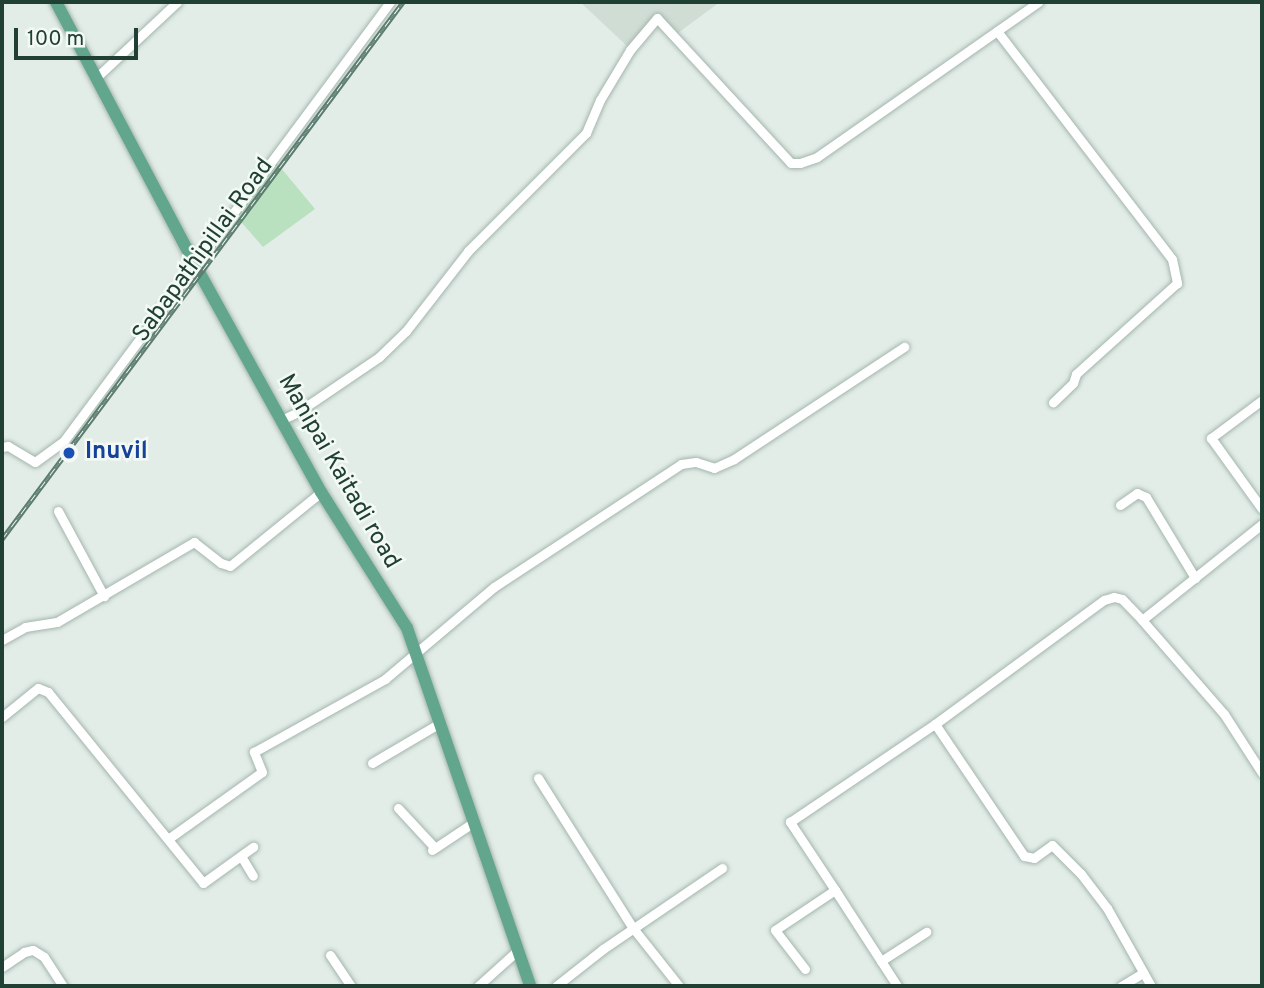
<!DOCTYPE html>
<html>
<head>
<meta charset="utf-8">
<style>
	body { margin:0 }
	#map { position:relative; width:1264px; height:988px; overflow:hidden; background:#e2ede7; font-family:Overpass,sans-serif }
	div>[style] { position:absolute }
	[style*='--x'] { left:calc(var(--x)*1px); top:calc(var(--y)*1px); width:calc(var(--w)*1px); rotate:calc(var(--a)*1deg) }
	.built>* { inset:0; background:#d0ddd5 }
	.green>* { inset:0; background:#b9e0bf }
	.roads { filter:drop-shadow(0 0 2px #a4b6ad) drop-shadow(0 0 2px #a4b6ad) }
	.minor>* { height:9px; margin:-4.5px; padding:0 4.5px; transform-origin:4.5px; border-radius:4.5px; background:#fff }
	.major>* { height:12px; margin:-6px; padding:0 6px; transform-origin:6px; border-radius:6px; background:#62a78d }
	.rail>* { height:5px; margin-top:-2.5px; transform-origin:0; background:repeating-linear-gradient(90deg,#f3f9f5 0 8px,#5b7c6f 0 16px); box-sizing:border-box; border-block:2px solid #5b7c6f }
	.dots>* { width:19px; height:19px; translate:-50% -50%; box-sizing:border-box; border:4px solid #f3f9f5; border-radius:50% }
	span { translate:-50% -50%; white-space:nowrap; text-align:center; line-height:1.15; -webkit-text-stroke:5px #f3f9f5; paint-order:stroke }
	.street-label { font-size:24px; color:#204033 }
	.transit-label { font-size:24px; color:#164399; font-weight:700 }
	.left { translate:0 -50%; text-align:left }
	.frame { position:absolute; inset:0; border:4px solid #204033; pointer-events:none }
	.scale { position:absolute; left:14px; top:28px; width:124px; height:32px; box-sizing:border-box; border:4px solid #204033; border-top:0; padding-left:9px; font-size:21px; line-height:24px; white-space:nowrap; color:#204033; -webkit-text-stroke:5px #f3f9f5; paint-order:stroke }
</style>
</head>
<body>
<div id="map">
	<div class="built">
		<div style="clip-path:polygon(580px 2px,720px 2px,678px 33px,658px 13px,627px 46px)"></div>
	</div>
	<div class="green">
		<div style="clip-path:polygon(276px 162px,315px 209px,263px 247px,236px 216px)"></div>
	</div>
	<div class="roads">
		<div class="minor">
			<div style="--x:997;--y:31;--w:287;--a:52.5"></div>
			<div style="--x:1172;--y:259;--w:25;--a:78"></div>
			<div style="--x:1177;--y:283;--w:136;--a:138"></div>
			<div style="--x:1076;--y:374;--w:9;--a:108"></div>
			<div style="--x:1073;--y:383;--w:28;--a:136"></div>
			<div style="--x:98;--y:76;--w:108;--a:-43.1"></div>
			<div style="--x:1262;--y:400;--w:64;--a:143.3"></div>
			<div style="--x:1211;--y:438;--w:87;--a:54.3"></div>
			<div style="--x:281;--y:420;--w:19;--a:-25"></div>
			<div style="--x:298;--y:412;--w:98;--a:-34.2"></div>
			<div style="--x:379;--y:357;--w:37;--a:-44"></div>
			<div style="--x:406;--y:331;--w:101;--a:-52.2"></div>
			<div style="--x:468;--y:251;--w:167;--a:-45"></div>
			<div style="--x:586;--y:133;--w:36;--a:-67"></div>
			<div style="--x:600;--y:100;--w:58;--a:-59"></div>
			<div style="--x:630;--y:50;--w:42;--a:-49.8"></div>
			<div style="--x:657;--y:18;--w:197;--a:47.3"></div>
			<div style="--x:791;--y:163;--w:9;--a:0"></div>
			<div style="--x:800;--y:163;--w:18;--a:-19"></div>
			<div style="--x:817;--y:157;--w:270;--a:-35"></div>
			<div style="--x:2;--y:447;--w:6;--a:-9"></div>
			<div style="--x:8;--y:446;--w:31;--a:31"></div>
			<div style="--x:35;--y:462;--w:34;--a:-36"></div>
			<div style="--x:63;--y:442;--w:548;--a:-53.38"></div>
			<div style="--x:1120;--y:505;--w:21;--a:-35"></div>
			<div style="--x:1137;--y:493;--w:10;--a:24"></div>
			<div style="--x:1146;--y:497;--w:95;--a:58.8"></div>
			<div style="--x:58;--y:511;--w:97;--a:61.6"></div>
			<div style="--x:1142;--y:620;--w:125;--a:48.9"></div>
			<div style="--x:1224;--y:714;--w:70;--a:57.2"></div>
			<div style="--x:2;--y:640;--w:26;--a:-29"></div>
			<div style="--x:25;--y:627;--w:32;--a:-9"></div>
			<div style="--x:57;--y:622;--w:159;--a:-30.3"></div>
			<div style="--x:194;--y:542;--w:34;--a:38"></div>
			<div style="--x:221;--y:563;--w:9;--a:18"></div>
			<div style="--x:230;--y:566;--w:117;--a:-39.1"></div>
			<div style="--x:2;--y:717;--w:46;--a:-38.9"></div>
			<div style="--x:38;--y:688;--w:11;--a:22"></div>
			<div style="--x:48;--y:692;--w:246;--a:50.9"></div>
			<div style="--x:203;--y:883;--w:62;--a:-35.8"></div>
			<div style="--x:935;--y:724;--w:159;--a:56"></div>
			<div style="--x:1024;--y:856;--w:10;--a:11"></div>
			<div style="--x:1034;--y:858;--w:22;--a:-36"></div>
			<div style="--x:1052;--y:845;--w:41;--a:45"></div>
			<div style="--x:1081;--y:874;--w:43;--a:52.6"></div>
			<div style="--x:1107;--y:908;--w:90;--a:60.6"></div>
			<div style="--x:372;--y:763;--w:79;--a:-30.5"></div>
			<div style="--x:538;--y:778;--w:178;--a:57.7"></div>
			<div style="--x:633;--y:928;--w:74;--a:51.6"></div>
			<div style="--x:398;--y:808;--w:54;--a:47.2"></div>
			<div style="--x:168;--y:839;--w:115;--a:-35.5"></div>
			<div style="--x:262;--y:772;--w:22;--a:-112"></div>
			<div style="--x:254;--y:752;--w:150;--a:-29.1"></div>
			<div style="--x:385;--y:679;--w:143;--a:-40.2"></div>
			<div style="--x:494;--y:587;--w:224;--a:-33.3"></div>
			<div style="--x:681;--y:464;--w:15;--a:-8"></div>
			<div style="--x:696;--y:462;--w:19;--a:18"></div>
			<div style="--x:714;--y:468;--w:22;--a:-24"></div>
			<div style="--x:734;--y:459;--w:204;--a:-33.4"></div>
			<div style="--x:432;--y:850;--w:50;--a:-33.7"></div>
			<div style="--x:241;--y:856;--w:23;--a:59"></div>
			<div style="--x:835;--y:890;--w:85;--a:57.1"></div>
			<div style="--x:881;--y:961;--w:54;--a:-32.8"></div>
			<div style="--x:330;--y:955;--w:37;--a:56"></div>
			<div style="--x:881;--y:961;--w:30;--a:57"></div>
			<div style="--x:2;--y:967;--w:27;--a:-34"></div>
			<div style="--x:24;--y:952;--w:9;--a:-13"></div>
			<div style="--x:33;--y:950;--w:13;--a:32"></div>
			<div style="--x:44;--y:957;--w:35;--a:57"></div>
			<div style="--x:805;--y:969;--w:49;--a:-127.6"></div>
			<div style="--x:775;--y:930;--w:72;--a:-33.7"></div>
			<div style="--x:835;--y:890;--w:82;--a:-123.5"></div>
			<div style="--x:790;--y:822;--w:175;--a:-34.1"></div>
			<div style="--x:935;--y:724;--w:210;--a:-36.3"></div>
			<div style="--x:1104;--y:600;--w:10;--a:-17"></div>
			<div style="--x:1114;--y:597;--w:8;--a:14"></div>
			<div style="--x:1122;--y:599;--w:29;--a:46"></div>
			<div style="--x:1142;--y:620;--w:154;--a:-38.7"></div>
			<div style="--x:478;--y:986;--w:54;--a:-42"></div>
			<div style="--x:556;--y:986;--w:60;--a:-38.2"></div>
			<div style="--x:603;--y:949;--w:144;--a:-34.2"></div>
			<div style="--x:1121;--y:986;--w:26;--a:-31"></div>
		</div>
		<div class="major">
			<div style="--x:56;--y:2;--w:306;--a:62.1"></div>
			<div style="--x:199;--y:272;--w:252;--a:61"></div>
			<div style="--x:321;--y:492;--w:161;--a:57.7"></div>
			<div style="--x:407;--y:628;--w:379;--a:71"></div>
		</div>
	</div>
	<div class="rail">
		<div style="--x:2;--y:539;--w:670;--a:-53.25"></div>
	</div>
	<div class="dots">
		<div style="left:69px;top:453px;background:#1a4fb4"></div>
	</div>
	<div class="street-label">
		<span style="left:204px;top:251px;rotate:-54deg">Sabapathipillai Road</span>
		<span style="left:338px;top:472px;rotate:60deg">Manipai Kaitadi road</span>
	</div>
	<div class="transit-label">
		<span class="left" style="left:85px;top:453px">Inuvil</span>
	</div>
	<div class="frame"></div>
	<div class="scale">100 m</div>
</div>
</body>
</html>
